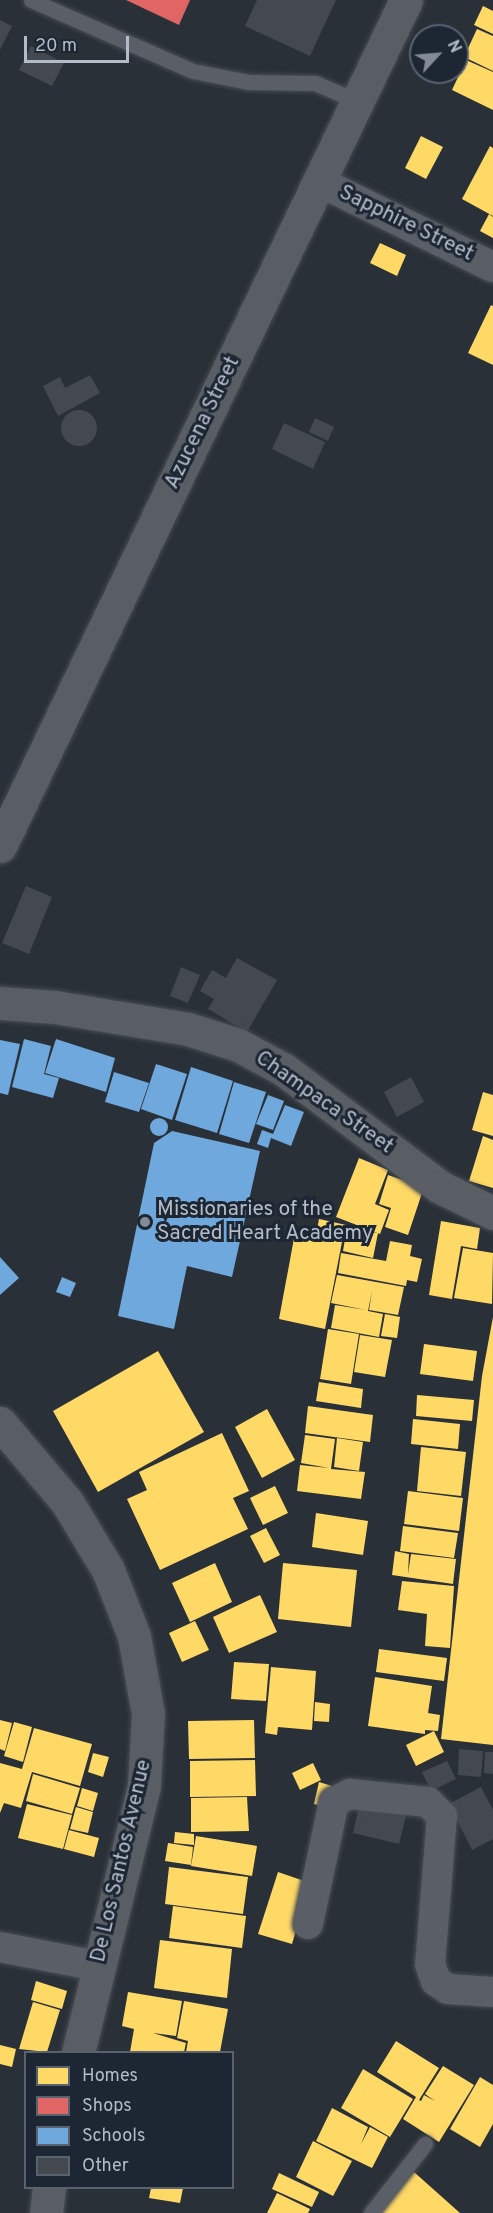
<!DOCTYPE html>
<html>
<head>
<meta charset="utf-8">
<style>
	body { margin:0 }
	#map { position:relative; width:493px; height:2213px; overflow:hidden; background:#2a3038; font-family:Overpass,sans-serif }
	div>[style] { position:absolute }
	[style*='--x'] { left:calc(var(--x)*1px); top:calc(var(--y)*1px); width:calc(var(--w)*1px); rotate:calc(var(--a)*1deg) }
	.homes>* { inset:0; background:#ffd966 }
	.shops>* { inset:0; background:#e06666 }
	.schools>* { inset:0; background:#6fa8dc }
	.round { border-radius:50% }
	.building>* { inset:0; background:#444950 }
	.roads { filter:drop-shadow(0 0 2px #484c53) drop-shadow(0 0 2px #484c53) }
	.lane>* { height:15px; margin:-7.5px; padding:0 7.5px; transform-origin:7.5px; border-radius:7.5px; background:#5a5e66 }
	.street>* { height:30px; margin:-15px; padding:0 15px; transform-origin:15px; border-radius:15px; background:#5a5e66 }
	.secondary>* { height:33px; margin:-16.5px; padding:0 16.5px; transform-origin:16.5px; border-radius:16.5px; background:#595d64 }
	.dots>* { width:16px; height:16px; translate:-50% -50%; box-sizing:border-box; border:3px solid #1d2633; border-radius:50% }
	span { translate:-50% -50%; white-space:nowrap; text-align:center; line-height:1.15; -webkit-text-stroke:6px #1d2633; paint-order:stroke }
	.street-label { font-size:21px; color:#b4bcc9 }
	.poi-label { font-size:21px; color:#b4bcc9 }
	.left { translate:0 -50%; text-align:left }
	.legend { position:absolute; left:24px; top:2051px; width:210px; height:138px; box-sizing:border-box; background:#1d2633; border:2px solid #59626f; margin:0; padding:8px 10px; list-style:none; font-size:18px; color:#b4bcc9 }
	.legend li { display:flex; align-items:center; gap:12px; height:30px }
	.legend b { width:30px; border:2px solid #59626f }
	.north { position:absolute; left:409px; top:24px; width:60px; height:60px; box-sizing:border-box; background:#1d2633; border:2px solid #59626f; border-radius:50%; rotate:64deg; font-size:16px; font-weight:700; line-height:24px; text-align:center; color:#b4bcc9 }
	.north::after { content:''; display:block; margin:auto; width:21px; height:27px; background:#848b96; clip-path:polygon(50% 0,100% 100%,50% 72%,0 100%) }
	.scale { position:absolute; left:24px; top:36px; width:105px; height:27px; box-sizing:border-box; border:3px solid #b4bcc9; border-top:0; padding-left:8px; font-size:18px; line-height:21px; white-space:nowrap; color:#b4bcc9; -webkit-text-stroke:4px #1d2633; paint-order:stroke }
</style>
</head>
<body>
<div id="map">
	<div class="homes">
		<div style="clip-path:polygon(483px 6px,493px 11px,493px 34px,474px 25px)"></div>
		<div style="clip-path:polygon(477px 29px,493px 36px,493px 71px,464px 57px)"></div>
		<div style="clip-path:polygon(466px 60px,493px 72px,493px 110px,452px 90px)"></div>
		<div style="clip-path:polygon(421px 136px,443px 147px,426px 179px,405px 168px)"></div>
		<div style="clip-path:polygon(490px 146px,493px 148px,493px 216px,462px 199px)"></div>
		<div style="clip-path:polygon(489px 214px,493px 217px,493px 238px,480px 231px)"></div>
		<div style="clip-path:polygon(380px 243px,406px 255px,397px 276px,370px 263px)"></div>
		<div style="clip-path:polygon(491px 305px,493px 306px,493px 365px,468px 353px)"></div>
		<div style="clip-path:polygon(483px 1092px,493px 1095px,493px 1136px,472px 1130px)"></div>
		<div style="clip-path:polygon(483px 1136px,493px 1140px,493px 1188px,469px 1181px)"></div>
		<div style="clip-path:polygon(359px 1158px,388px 1170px,375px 1204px,389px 1210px,380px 1234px,336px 1217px)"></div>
		<div style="clip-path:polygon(388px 1175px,424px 1187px,408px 1235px,385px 1227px,391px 1208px,379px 1204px)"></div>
		<div style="clip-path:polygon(319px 1219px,346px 1225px,343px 1241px,316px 1235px)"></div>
		<div style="clip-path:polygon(441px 1221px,480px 1228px,477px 1249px,461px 1246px,452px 1299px,429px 1295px)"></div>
		<div style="clip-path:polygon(347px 1227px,378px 1233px,373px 1258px,343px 1251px)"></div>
		<div style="clip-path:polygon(295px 1233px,342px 1242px,325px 1329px,279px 1319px)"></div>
		<div style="clip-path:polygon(390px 1241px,412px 1245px,410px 1256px,422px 1259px,417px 1282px,407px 1280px,406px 1286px,338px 1273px,341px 1253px,386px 1261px)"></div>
		<div style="clip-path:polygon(463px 1248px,493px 1253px,492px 1304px,454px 1298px)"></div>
		<div style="clip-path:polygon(337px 1275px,404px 1287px,398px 1315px,369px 1310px,372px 1291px,368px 1311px,383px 1314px,379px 1337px,331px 1328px,335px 1305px,366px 1310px,331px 1303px)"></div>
		<div style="clip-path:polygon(385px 1314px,400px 1317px,397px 1338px,381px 1336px)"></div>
		<div style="clip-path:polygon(493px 1317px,493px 1745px,441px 1739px,482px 1376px)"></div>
		<div style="clip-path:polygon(328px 1329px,359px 1334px,351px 1384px,320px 1379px)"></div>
		<div style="clip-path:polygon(360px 1335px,392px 1340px,385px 1377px,354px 1372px)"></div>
		<div style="clip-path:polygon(424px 1344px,477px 1351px,473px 1381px,420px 1374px)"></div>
		<div style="clip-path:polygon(158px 1351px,204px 1432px,98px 1492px,53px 1411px)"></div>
		<div style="clip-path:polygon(319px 1382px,363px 1389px,361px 1408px,316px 1401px)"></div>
		<div style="clip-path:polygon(417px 1395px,474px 1400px,472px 1421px,416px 1416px)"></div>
		<div style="clip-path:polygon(308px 1406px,373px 1415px,370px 1442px,305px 1433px)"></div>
		<div style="clip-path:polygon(267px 1409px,295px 1460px,262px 1478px,235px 1427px)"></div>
		<div style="clip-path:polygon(413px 1419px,460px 1424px,458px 1449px,411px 1444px)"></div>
		<div style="clip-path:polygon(222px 1433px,249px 1491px,233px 1498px,248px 1529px,160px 1570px,127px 1499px,147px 1490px,139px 1472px)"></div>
		<div style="clip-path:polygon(305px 1435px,335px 1439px,331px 1469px,365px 1472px,361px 1499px,297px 1491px,300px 1465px,329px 1468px,301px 1463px)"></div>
		<div style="clip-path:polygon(337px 1438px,363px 1442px,359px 1471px,334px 1467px)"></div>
		<div style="clip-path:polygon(421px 1447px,466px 1452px,461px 1496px,417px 1491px)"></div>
		<div style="clip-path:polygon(275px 1486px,288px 1513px,263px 1525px,250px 1498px)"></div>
		<div style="clip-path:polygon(408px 1491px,463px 1498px,459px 1531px,404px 1524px)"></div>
		<div style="clip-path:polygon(316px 1513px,368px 1521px,363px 1555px,312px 1547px)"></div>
		<div style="clip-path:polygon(403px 1526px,458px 1533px,454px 1558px,400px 1551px)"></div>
		<div style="clip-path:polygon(266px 1528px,280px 1555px,264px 1563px,250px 1536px)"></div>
		<div style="clip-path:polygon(395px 1551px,409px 1554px,408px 1574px,411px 1554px,456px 1559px,453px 1584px,392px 1575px)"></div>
		<div style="clip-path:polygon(215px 1563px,232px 1602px,190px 1622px,172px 1583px)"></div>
		<div style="clip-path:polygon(283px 1563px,357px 1570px,351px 1627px,278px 1619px)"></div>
		<div style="clip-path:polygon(402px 1581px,454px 1586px,450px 1648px,425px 1646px,427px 1614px,398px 1610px)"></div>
		<div style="clip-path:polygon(260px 1595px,277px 1632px,229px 1653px,213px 1617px)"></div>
		<div style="clip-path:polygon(195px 1621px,209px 1650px,182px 1662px,169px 1633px)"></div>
		<div style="clip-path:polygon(379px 1649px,447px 1658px,444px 1681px,376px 1672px)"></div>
		<div style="clip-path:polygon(234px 1662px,269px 1664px,266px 1701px,231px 1699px)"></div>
		<div style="clip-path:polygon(271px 1667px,316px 1671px,312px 1730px,278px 1727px,277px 1735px,265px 1733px)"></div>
		<div style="clip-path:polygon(375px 1677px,432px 1686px,428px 1713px,440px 1715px,438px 1731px,425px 1730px,425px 1734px,368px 1726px)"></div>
		<div style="clip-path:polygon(315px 1702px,330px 1704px,329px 1722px,314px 1721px)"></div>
		<div style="clip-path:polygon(0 1720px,12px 1723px,5px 1751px,0 1749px)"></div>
		<div style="clip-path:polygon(254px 1720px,255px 1758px,189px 1759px,188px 1721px)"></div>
		<div style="clip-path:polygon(14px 1722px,32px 1727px,23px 1762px,4px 1756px)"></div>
		<div style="clip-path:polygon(34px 1728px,92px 1744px,80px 1786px,32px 1772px,21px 1808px,4px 1803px,0 1813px,0 1763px,22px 1769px)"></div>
		<div style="clip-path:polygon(434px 1731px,444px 1752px,416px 1766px,406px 1745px)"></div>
		<div style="clip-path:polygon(93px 1753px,109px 1757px,103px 1777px,88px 1772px)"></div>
		<div style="clip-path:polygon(255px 1760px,256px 1796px,190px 1797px,190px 1761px)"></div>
		<div style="clip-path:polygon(313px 1763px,321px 1780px,300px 1790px,292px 1773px)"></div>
		<div style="clip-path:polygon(33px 1774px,80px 1788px,72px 1814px,26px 1801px)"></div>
		<div style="clip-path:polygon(319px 1782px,335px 1787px,330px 1808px,314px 1804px)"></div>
		<div style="clip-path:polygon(82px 1788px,98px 1793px,93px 1811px,77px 1806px)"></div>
		<div style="clip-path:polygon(247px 1797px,249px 1831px,191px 1832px,191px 1798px)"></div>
		<div style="clip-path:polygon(27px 1804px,72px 1815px,63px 1849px,18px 1838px)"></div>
		<div style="clip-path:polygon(76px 1807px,93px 1812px,88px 1833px,70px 1829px)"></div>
		<div style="clip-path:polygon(69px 1830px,99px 1838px,94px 1857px,64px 1849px)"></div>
		<div style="clip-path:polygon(175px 1832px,194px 1834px,194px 1845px,174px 1843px)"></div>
		<div style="clip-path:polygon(196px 1836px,257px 1846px,252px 1876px,191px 1866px)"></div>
		<div style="clip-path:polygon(168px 1843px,193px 1847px,191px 1865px,165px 1861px)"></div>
		<div style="clip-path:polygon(169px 1867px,248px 1877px,243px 1914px,165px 1904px)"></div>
		<div style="clip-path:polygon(278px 1872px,310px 1883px,292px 1944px,258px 1934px)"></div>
		<div style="clip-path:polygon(173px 1906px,246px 1916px,242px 1948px,169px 1938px)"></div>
		<div style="clip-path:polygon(160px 1940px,232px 1949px,227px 1998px,154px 1988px)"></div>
		<div style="clip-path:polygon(36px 1981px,67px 1991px,62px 2009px,31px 2000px)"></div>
		<div style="clip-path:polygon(128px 1992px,182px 2001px,176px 2036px,153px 2033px,186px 2043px,184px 2052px,130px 2052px,134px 2029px,122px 2026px)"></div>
		<div style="clip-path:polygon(184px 2001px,228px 2009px,220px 2052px,186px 2052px,188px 2041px,177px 2038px)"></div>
		<div style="clip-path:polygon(33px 2002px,60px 2010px,47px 2052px,19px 2049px)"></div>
		<div style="clip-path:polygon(396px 2041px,439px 2068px,419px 2100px,421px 2101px,424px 2095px,435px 2101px,425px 2094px,443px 2066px,474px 2085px,439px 2142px,403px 2119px,416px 2097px,377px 2072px)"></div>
		<div style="clip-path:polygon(0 2045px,16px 2049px,12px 2067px,0 2064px)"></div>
		<div style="clip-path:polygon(363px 2069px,413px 2099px,390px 2137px,341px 2108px)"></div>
		<div style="clip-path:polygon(480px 2077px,493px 2085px,493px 2124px,480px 2147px,450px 2129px)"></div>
		<div style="clip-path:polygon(332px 2108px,368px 2127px,361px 2144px,370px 2127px,388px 2137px,372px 2168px,316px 2141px)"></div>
		<div style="clip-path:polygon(313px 2141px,352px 2161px,333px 2196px,296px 2177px)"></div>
		<div style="clip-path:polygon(414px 2172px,460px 2213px,378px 2213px)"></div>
		<div style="clip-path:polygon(279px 2173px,319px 2192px,312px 2207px,272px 2189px)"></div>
		<div style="clip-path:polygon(151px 2188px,183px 2188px,180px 2203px,149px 2198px)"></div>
		<div style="clip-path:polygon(277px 2193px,310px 2209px,308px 2213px,267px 2213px)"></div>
	</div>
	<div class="shops">
		<div style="clip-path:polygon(126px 0,190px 0,179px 25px)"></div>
	</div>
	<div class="schools">
		<div style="clip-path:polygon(24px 1039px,51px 1046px,44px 1074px,59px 1078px,53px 1098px,12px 1087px)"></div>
		<div style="clip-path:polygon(56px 1039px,115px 1058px,106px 1092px,45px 1073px)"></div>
		<div style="clip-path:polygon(0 1040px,20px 1044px,8px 1095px,0 1093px)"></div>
		<div style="clip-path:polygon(156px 1064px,187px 1074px,172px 1120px,141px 1109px)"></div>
		<div style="clip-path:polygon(191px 1067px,233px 1081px,217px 1133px,175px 1120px)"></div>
		<div style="clip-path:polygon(114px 1072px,149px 1083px,139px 1112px,105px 1102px)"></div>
		<div style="clip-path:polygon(234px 1082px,266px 1092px,249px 1143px,219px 1134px)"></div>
		<div style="clip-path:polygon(268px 1095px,284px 1101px,273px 1130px,256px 1124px)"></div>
		<div style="clip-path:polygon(285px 1105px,304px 1112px,291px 1146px,271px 1138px,268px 1148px,257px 1144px,262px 1130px,273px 1134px)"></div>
		<div class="round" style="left:150px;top:1118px;width:18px;height:18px"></div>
		<div style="clip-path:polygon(172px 1131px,260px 1151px,232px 1277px,187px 1266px,174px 1329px,118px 1316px,154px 1143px)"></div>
		<div style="clip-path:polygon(0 1257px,19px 1278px,0 1295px)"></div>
		<div style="clip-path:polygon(62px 1277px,76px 1283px,70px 1297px,56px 1292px)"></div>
	</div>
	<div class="building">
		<div style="clip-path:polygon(257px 0,336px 0,310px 56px,245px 26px)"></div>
		<div style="clip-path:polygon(0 20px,12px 26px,0 50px)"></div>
		<div style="clip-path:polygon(31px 46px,64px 63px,52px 86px,19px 70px)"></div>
		<div style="clip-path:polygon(90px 375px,100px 393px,58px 416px,43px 386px,60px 377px,65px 388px)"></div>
		<div class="round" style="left:61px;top:410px;width:36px;height:36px"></div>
		<div style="clip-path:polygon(315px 418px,334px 427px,328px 441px,309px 432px)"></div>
		<div style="clip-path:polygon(284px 423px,325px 442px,313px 469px,272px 449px)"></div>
		<div style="clip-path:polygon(26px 886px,52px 897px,29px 954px,2px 943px)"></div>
		<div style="clip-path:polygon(237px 958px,277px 980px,247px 1032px,208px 1009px,214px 999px,200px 991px,212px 970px,226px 978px)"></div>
		<div style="clip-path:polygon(181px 967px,200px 975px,188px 1003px,170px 996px)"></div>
		<div style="clip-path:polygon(411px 1077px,424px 1102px,397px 1117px,384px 1092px)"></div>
		<div style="clip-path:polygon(459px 1749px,483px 1751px,481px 1777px,458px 1775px)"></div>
		<div style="clip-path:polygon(485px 1752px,493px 1752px,493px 1774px,484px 1773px)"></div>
		<div style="clip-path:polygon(447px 1761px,456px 1779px,431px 1791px,422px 1772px)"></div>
		<div style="clip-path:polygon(481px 1787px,493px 1810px,493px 1839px,472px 1850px,449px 1804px)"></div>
		<div style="clip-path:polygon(360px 1801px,407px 1812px,399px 1844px,353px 1833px)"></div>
	</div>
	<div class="roads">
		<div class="lane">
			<div style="--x:31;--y:0;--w:177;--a:23.7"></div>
			<div style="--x:193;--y:71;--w:56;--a:11.3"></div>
			<div style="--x:248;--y:82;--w:67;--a:0.9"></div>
			<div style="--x:315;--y:83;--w:46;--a:23.2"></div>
			<div style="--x:371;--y:2213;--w:88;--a:-52"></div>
		</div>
		<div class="street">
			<div style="--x:318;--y:181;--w:195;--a:26.2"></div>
			<div style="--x:308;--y:1924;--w:125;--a:-78"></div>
			<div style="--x:334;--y:1802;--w:18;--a:-27"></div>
			<div style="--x:350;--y:1794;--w:78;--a:5.9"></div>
			<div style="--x:428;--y:1802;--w:20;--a:45"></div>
			<div style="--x:442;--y:1816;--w:148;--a:94.6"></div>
			<div style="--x:430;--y:1964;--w:18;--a:71"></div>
			<div style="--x:436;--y:1981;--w:14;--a:34"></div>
			<div style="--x:448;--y:1989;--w:45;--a:3.8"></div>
			<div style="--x:0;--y:1947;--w:100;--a:11"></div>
		</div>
		<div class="secondary">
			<div style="--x:0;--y:846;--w:938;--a:-64.36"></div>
			<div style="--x:0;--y:1003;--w:55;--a:4.2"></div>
			<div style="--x:55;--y:1007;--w:135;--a:9.4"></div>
			<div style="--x:188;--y:1029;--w:52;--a:17.7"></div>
			<div style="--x:238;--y:1045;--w:51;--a:28.1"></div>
			<div style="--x:283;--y:1069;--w:196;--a:36.9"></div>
			<div style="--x:440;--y:1187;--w:59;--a:26.1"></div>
			<div style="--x:0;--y:1423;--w:104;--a:49.7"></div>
			<div style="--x:67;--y:1502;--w:79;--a:58.9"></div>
			<div style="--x:108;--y:1570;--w:71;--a:68.5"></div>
			<div style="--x:134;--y:1636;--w:79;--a:79.8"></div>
			<div style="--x:148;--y:1714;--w:72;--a:93.2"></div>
			<div style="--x:144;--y:1786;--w:274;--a:103.9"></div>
			<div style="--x:46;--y:2213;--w:25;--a:-83"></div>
		</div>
	</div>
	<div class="dots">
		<div style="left:145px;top:1222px;background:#848b96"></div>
	</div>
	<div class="street-label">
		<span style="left:406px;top:224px;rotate:26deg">Sapphire Street</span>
		<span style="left:203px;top:423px;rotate:-64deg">Azucena Street</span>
		<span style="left:324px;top:1103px;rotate:35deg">Champaca Street</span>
		<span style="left:122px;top:1861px;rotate:-77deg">De Los Santos Avenue</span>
	</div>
	<div class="poi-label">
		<span class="left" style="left:157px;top:1222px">Missionaries of the<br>Sacred Heart Academy</span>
	</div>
	<ul class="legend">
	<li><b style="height:16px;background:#ffd966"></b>Homes</li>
	<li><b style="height:16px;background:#e06666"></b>Shops</li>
	<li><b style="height:16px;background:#6fa8dc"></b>Schools</li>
	<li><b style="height:16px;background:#444950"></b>Other</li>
	</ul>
	<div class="north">N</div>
	<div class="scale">20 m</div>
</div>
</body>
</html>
